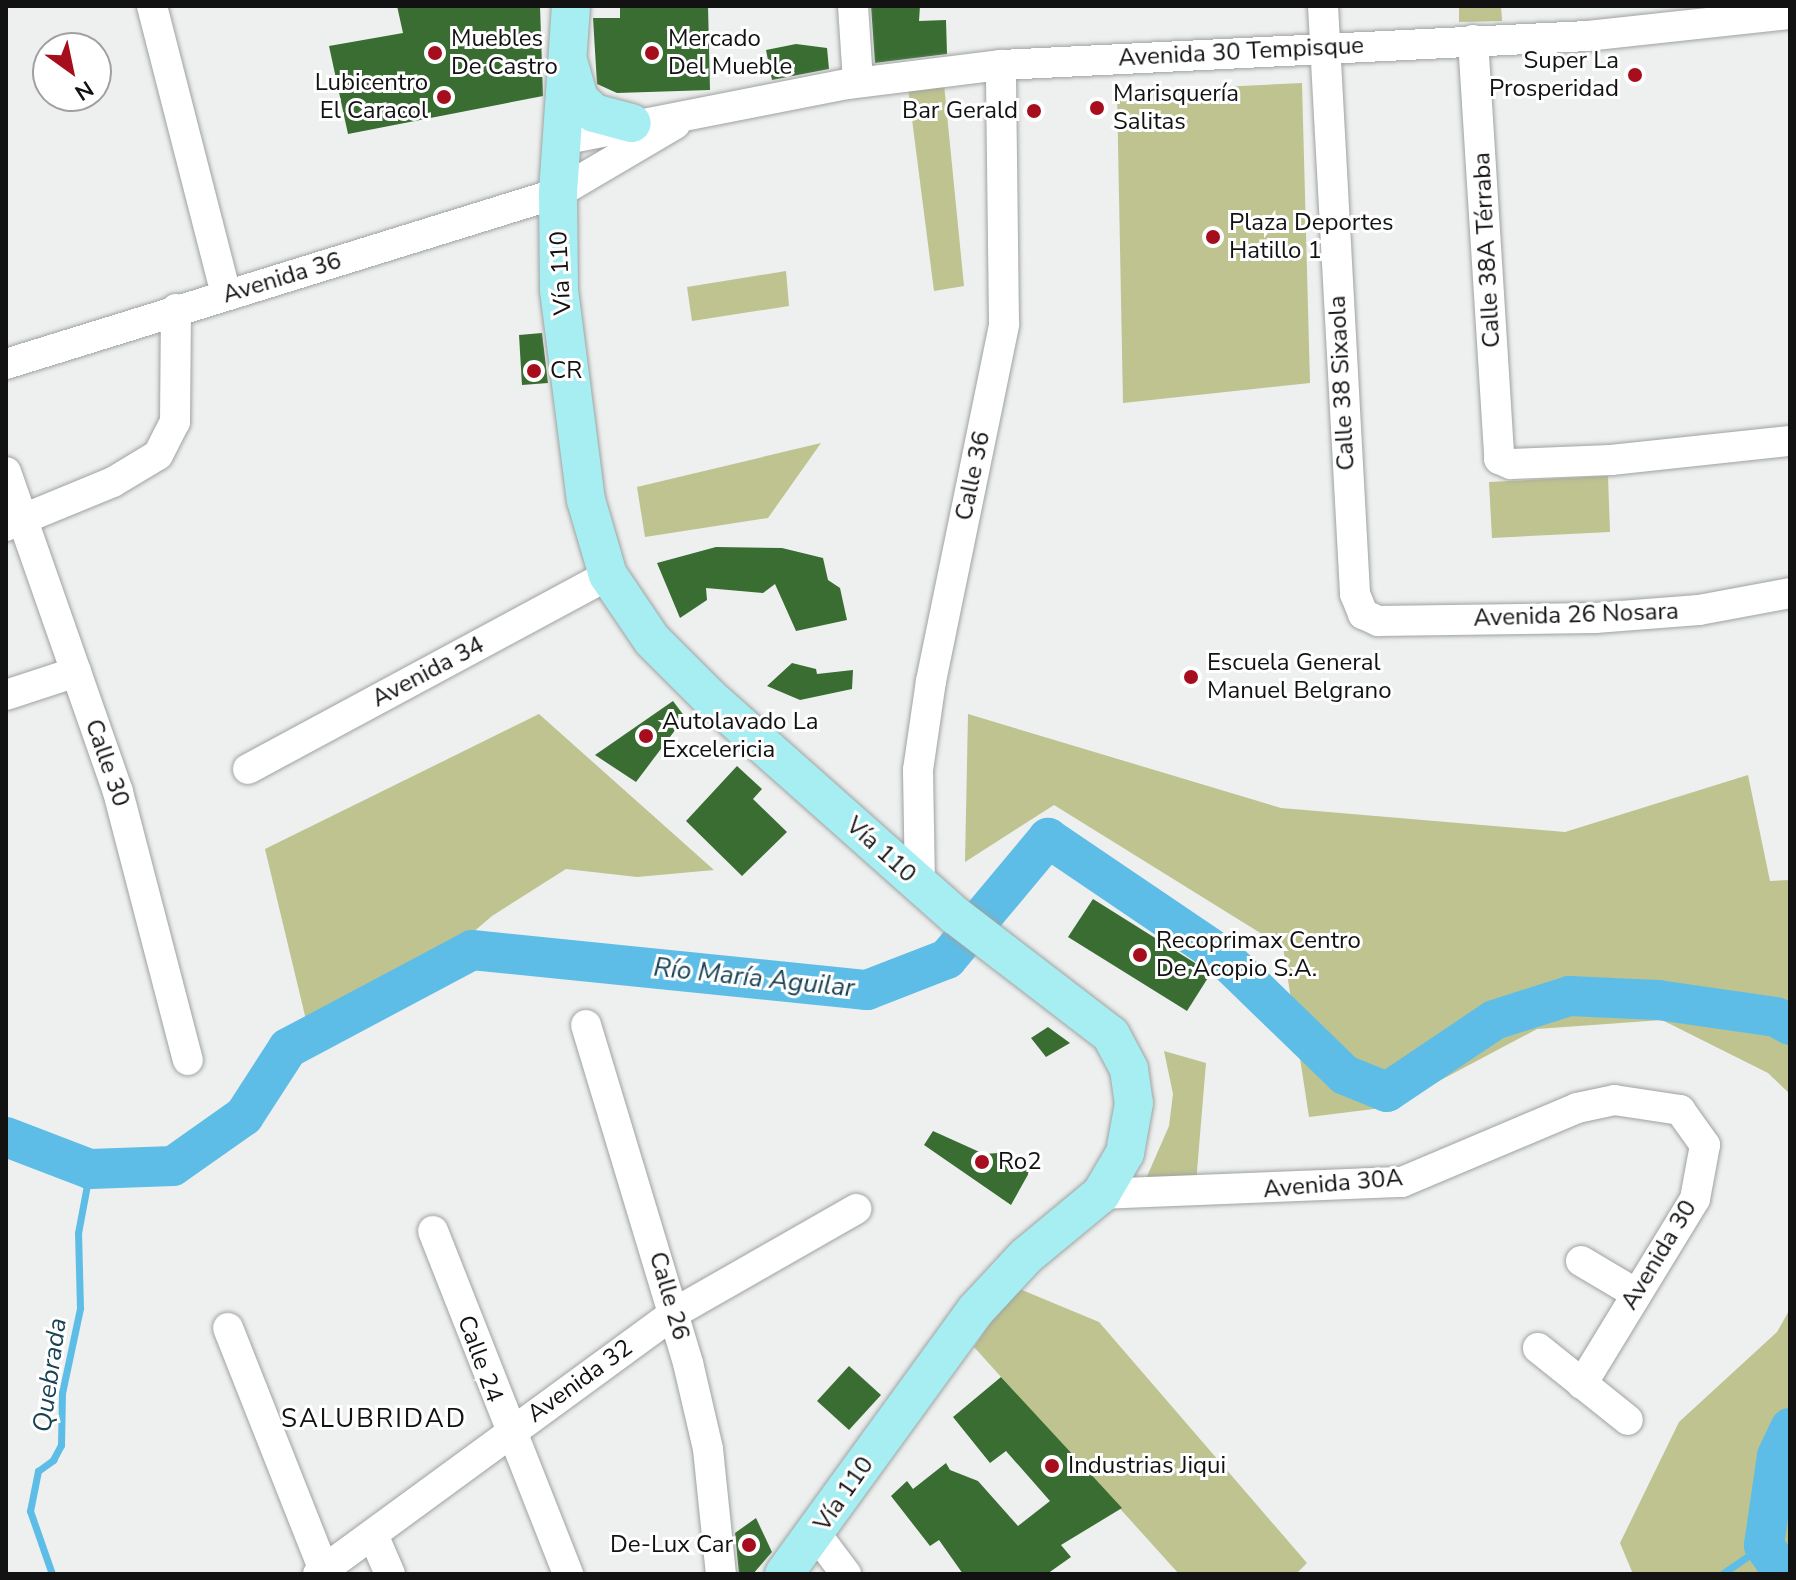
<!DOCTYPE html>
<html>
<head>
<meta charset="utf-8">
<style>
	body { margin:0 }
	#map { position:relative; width:1796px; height:1580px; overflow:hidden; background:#edf0ef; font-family:"Nunito Sans",sans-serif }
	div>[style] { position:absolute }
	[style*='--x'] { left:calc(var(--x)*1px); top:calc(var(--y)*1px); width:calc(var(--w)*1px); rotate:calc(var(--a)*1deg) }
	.green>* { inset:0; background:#bec390 }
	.stream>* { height:7px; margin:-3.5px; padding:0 3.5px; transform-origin:3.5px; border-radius:3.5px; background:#5ebde6 }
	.river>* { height:40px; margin:-20px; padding:0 20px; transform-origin:20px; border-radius:20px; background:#5ebde6 }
	.building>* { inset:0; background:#396d32 }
	.roads { filter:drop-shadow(0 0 2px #9fa2a1) drop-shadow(0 0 2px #9fa2a1) }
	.minor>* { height:30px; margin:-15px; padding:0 15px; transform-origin:15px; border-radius:15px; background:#fff }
	.major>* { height:38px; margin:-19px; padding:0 19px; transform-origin:19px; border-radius:19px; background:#a6eef2 }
	.dots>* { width:22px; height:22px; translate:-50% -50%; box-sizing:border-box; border:4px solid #fff; border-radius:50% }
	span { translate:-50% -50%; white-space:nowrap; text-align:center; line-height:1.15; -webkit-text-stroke:6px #fff; paint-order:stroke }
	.poi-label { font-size:24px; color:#111211 }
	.left { translate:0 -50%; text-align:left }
	.right { translate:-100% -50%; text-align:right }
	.street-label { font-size:24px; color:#111211 }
	.water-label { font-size:26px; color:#194254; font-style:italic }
	.neighbourhood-label { font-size:26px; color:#111211; letter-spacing:2px }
	.frame { position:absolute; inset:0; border:8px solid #111211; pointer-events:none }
	.north { position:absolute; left:32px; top:32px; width:80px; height:80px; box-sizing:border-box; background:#fff; border:2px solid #a0a0a0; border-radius:50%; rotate:147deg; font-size:22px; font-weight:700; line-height:32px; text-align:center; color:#111211 }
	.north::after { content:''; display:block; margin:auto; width:28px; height:36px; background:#a60e1d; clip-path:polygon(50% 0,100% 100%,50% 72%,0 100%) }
</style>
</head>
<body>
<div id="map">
	<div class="green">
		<div style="clip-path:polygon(1459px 6px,1501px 6px,1502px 21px,1459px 22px)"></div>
		<div style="clip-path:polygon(1302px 83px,1310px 383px,1123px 403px,1117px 92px)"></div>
		<div style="clip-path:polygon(944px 84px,964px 286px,934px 291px,908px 88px)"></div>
		<div style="clip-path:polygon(786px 271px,789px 306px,692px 321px,687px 287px)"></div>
		<div style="clip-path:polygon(821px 443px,768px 518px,645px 537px,637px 487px)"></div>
		<div style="clip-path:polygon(1608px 476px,1610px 532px,1492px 538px,1489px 482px)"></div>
		<div style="clip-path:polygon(539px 714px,714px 870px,637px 877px,566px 869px,492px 916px,458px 945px,307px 1024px,265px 849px)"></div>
		<div style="clip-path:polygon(968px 714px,1281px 808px,1565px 832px,1748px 775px,1770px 881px,1790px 880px,1790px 1094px,1768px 1073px,1662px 1020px,1537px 1029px,1390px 1107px,1309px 1117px,1283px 947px,1054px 805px,965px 862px)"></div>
		<div style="clip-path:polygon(1164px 1051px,1206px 1063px,1196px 1183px,1145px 1181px,1169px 1126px,1173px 1094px)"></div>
		<div style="clip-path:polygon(1015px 1287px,1099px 1322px,1307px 1563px,1296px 1574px,1179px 1574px,974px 1347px)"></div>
		<div style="clip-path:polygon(1790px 1309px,1790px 1574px,1633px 1574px,1620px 1543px,1679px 1422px,1777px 1332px)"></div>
	</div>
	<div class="stream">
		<div style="--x:52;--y:1574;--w:67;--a:-109.2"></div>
		<div style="--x:30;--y:1511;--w:41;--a:-78.7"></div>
		<div style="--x:38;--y:1471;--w:19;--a:-36"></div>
		<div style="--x:53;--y:1460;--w:17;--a:-62"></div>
		<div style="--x:61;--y:1445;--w:52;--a:-88.9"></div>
		<div style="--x:62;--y:1393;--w:87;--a:-78"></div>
		<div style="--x:80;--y:1308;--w:75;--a:-91.5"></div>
		<div style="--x:78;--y:1233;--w:65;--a:-79.4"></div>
		<div style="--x:1722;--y:1574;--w:51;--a:-34.6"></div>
	</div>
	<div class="river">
		<div style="--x:6;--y:1137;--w:90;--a:20.9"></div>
		<div style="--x:90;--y:1169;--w:83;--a:-2.1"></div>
		<div style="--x:173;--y:1166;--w:87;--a:-35.2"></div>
		<div style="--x:244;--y:1116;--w:81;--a:-57.1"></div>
		<div style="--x:288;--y:1048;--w:208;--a:-28"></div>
		<div style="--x:472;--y:950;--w:397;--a:5.8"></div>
		<div style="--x:867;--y:990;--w:86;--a:-21.2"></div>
		<div style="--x:947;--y:959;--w:158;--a:-50.1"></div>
		<div style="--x:1048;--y:838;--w:210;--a:34.1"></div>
		<div style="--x:1222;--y:956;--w:171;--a:44.1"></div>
		<div style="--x:1345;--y:1075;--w:45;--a:22"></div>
		<div style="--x:1387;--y:1092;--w:129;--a:-33.9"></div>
		<div style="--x:1494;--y:1020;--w:79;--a:-17.7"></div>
		<div style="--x:1569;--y:996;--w:89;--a:2.6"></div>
		<div style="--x:1658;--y:1000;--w:119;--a:8.2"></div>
		<div style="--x:1776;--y:1017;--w:16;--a:30"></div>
		<div style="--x:1784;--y:1574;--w:35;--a:-125"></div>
		<div style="--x:1764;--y:1545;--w:90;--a:-81.7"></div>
		<div style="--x:1777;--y:1456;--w:31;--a:-65"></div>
	</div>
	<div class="building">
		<div style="clip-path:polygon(397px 6px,540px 6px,543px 96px,348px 134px,329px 46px,403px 33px)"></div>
		<div style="clip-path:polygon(620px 6px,708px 6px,710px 90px,617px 93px,597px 84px,593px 18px,620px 18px)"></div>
		<div style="clip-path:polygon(871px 6px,920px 6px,919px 21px,946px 20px,947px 54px,875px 63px)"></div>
		<div style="clip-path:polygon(796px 44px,827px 48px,829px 69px,772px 80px,766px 50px)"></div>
		<div style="clip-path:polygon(542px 333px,548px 383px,522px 385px,519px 335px)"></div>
		<div style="clip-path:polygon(716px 547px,782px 548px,823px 558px,828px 580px,840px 588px,847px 620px,796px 631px,775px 584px,763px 593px,706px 588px,707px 600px,680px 618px,657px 563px)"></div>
		<div style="clip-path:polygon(792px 663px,816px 669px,817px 674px,853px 670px,852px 689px,800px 700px,767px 686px)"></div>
		<div style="clip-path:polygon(673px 701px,685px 717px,636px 782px,595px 755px)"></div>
		<div style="clip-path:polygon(737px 766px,762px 789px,753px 799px,787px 832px,742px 876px,686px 821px)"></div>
		<div style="clip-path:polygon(1093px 899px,1211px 973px,1187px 1011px,1068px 937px)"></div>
		<div style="clip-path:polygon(1048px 1027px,1070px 1043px,1046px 1057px,1031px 1038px)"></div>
		<div style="clip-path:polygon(933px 1131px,984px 1154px,998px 1153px,1030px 1171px,1011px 1205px,924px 1145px)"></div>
		<div style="clip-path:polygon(849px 1366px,881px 1395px,849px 1430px,817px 1401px)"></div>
		<div style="clip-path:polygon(1001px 1377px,1122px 1508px,1061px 1545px,1071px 1557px,1047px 1574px,963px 1574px,939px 1540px,930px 1546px,891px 1496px,907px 1481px,913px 1489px,946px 1463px,950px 1470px,978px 1481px,1018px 1526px,1050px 1501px,1006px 1451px,990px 1463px,953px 1417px)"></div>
		<div style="clip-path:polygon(756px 1518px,772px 1552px,753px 1574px,739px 1574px,735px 1533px)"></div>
	</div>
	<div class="roads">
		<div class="minor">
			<div style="--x:152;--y:6;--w:298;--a:75.6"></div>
			<div style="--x:853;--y:6;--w:76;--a:86.2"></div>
			<div style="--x:1323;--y:6;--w:589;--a:86.88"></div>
			<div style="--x:1355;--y:594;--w:22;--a:68"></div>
			<div style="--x:1363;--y:614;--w:17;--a:25"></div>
			<div style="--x:1378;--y:621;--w:217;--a:-0.8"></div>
			<div style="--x:1595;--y:618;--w:104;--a:-4.4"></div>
			<div style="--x:1699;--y:610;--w:93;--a:-10.6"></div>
			<div style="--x:1473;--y:40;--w:420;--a:86.4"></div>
			<div style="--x:1499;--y:459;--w:13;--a:23"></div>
			<div style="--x:1511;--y:464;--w:100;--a:-2.3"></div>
			<div style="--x:1611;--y:460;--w:180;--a:-6.1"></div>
			<div style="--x:562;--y:140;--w:291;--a:-11.1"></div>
			<div style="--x:848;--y:84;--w:154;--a:-7.1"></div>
			<div style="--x:1001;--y:65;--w:587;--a:-2.83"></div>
			<div style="--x:1587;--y:36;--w:204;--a:-6.2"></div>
			<div style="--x:6;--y:364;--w:578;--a:-17.21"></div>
			<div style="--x:558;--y:193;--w:136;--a:-30.5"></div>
			<div style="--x:6;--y:472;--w:339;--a:70.7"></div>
			<div style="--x:118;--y:792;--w:277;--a:75.4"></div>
			<div style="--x:6;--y:526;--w:116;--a:-22.4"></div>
			<div style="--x:113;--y:482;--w:52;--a:-31"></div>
			<div style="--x:158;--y:455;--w:37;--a:-63"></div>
			<div style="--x:175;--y:422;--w:113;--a:-89.5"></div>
			<div style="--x:6;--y:695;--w:74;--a:-18.2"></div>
			<div style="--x:248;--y:769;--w:409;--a:-28.3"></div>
			<div style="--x:920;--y:885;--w:115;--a:-91"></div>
			<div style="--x:918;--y:770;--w:90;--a:-81.7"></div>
			<div style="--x:931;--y:681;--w:364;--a:-78.4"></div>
			<div style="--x:1004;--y:324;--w:259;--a:-90.7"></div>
			<div style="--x:586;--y:1025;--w:353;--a:73.2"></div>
			<div style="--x:688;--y:1363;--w:88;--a:76.9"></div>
			<div style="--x:708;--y:1449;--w:126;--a:84.1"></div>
			<div style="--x:1101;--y:1194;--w:301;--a:-2.3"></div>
			<div style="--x:1402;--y:1182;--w:190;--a:-22.9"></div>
			<div style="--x:1577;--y:1108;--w:38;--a:-12"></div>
			<div style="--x:1614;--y:1100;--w:67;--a:8.6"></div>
			<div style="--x:1680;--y:1110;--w:43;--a:54.5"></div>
			<div style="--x:1705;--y:1145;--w:55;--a:100.5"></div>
			<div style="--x:1695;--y:1199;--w:217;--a:121.4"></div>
			<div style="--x:433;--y:1231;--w:369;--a:68.5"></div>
			<div style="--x:1581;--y:1261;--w:63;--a:30.7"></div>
			<div style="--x:228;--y:1328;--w:260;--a:68.4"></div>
			<div style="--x:1538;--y:1348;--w:115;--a:38.7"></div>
			<div style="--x:816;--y:1534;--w:50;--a:53.1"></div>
			<div style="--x:374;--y:1537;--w:40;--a:66.6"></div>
			<div style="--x:318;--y:1574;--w:441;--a:-36.2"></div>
			<div style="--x:674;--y:1313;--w:210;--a:-29.7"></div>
		</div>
		<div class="major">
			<div style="--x:571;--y:6;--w:187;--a:94"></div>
			<div style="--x:558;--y:193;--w:97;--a:89.4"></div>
			<div style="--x:559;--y:290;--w:212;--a:82.7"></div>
			<div style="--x:586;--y:500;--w:78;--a:73.7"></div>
			<div style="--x:608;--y:575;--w:78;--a:55.9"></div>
			<div style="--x:652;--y:640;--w:81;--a:45"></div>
			<div style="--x:709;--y:697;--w:330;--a:41.6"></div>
			<div style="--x:956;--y:916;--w:195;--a:37.5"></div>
			<div style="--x:1111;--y:1035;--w:38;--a:62"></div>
			<div style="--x:1129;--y:1069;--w:34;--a:82"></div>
			<div style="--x:1134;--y:1103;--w:51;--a:100.2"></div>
			<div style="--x:1125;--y:1153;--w:48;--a:120.3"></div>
			<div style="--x:1101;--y:1194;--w:97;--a:140.4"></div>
			<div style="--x:1026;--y:1256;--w:75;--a:132.8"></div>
			<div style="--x:975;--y:1311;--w:325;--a:126"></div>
			<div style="--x:569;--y:64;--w:36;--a:74"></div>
			<div style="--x:579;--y:99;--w:21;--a:43"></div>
			<div style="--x:594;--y:113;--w:39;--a:15"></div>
		</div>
	</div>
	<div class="dots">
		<div style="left:435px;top:53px;background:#a60e1d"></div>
		<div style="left:652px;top:53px;background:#a60e1d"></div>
		<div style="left:1635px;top:75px;background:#a60e1d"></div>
		<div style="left:444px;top:97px;background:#a60e1d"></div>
		<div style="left:1097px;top:108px;background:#a60e1d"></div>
		<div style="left:1034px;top:111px;background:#a60e1d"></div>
		<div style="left:1213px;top:237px;background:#a60e1d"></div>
		<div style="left:534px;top:371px;background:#a60e1d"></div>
		<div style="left:1191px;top:677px;background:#a60e1d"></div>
		<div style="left:646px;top:736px;background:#a60e1d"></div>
		<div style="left:1140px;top:955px;background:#a60e1d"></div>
		<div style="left:982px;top:1162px;background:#a60e1d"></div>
		<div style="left:1052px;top:1466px;background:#a60e1d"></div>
		<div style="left:749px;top:1545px;background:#a60e1d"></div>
	</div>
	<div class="poi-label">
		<span class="left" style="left:451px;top:53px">Muebles<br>De Castro</span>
		<span class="left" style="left:668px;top:53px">Mercado<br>Del Mueble</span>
		<span class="right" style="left:1619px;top:75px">Super La<br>Prosperidad</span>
		<span class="right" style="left:428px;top:97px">Lubicentro<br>El Caracol</span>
		<span class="left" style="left:1113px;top:108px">Marisquería<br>Salitas</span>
		<span class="right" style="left:1018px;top:111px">Bar Gerald</span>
		<span class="left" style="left:1229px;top:237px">Plaza Deportes<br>Hatillo 1</span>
		<span class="left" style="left:550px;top:371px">CR</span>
		<span class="left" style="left:1207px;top:677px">Escuela General<br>Manuel Belgrano</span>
		<span class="left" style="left:662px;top:736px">Autolavado La<br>Excelericia</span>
		<span class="left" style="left:1156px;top:955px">Recoprimax Centro<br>De Acopio S.A.</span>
		<span class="left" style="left:998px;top:1162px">Ro2</span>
		<span class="left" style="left:1068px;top:1466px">Industrias Jiqui</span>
		<span class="right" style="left:733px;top:1545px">De-Lux Car</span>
	</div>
	<div class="street-label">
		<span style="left:1241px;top:52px;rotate:-3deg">Avenida 30 Tempisque</span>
		<span style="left:1487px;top:250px;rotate:-93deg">Calle 38A Térraba</span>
		<span style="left:561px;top:273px;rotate:-93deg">Vía 110</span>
		<span style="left:282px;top:278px;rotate:-17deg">Avenida 36</span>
		<span style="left:1342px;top:383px;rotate:-93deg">Calle 38 Sixaola</span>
		<span style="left:973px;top:476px;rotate:-78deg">Calle 36</span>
		<span style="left:1576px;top:615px;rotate:-2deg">Avenida 26 Nosara</span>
		<span style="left:428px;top:672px;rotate:-28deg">Avenida 34</span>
		<span style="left:107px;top:763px;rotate:71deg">Calle 30</span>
		<span style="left:881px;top:850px;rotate:42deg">Vía 110</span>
		<span style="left:1333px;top:1184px;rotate:-5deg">Avenida 30A</span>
		<span style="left:1659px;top:1255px;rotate:-59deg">Avenida 30</span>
		<span style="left:669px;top:1296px;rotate:74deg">Calle 26</span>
		<span style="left:480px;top:1359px;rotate:70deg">Calle 24</span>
		<span style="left:580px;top:1381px;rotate:-36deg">Avenida 32</span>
		<span style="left:844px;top:1494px;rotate:-55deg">Vía 110</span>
	</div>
	<div class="water-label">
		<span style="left:754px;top:978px;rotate:6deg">Río María Aguilar</span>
		<span style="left:50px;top:1375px;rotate:-82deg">Quebrada</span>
	</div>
	<div class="neighbourhood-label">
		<span style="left:374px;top:1419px">SALUBRIDAD</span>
	</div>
	<div class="frame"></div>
	<div class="north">N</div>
</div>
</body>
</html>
